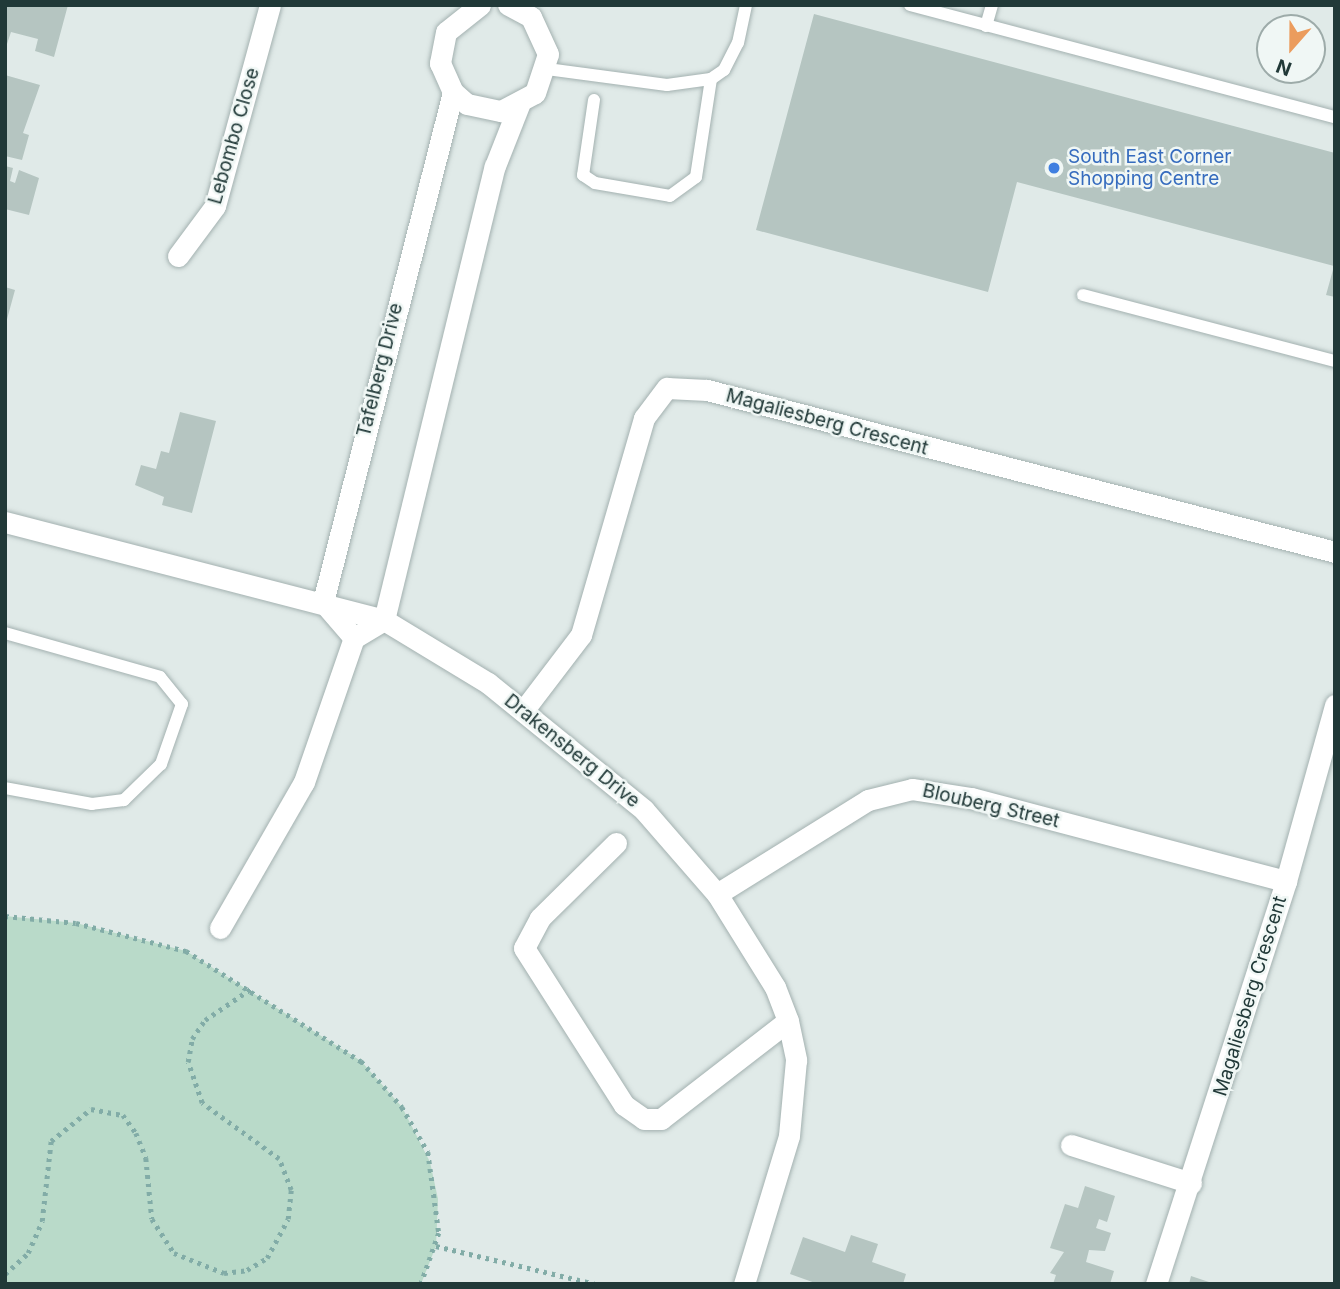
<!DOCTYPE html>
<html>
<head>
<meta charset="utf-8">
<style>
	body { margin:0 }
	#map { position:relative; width:1340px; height:1289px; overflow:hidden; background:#e0eae8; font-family:Inter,sans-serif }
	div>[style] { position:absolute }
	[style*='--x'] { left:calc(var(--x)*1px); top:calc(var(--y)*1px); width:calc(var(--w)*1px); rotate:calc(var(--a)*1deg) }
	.green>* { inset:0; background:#b9dac9 }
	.building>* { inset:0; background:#b5c5c1 }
	.path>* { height:4.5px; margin-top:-2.25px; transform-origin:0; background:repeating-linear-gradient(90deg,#82aca7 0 3.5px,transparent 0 8.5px) }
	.roads { filter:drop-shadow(0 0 2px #a3b1b0) drop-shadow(0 0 2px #a3b1b0) }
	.lane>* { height:12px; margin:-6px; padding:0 6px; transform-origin:6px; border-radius:6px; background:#fff }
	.street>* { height:21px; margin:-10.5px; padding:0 10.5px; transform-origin:10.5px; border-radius:10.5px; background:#fff }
	.dots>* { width:19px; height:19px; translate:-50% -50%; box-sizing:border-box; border:4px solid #f0f7f5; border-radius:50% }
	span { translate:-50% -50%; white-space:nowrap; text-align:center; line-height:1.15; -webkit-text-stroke:5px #f0f7f5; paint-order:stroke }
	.street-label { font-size:19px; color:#213938 }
	.shop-label { font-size:19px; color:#366cbe }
	.left { translate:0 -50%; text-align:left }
	.frame { position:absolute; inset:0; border:7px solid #213938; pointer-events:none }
	.north { position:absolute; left:1256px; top:14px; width:70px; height:70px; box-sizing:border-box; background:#f0f7f5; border:2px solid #9daba9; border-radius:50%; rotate:201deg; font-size:19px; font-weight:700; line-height:28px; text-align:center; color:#213938 }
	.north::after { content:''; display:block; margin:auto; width:24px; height:32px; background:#eb9c5d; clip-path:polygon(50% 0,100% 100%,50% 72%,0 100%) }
</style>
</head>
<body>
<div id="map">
	<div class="green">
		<div style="clip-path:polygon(5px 916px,76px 923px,186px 951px,361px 1061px,402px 1107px,430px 1162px,438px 1199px,436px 1246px,421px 1284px,5px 1284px)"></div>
	</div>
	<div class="building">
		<div style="clip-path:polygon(5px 5px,68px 5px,54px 57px,35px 51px,38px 39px,11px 32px,5px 50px)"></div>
		<div style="clip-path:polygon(814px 14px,1335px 153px,1335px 297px,1326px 295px,1334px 266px,1017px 182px,988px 292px,756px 230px)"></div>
		<div style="clip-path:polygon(5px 75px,40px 85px,23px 133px,29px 135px,22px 160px,5px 156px)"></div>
		<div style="clip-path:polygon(5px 166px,13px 168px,10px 181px,15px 183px,19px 170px,39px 178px,29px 215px,5px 209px)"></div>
		<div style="clip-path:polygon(5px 287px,15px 290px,6px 323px,5px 323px)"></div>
		<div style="clip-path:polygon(180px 412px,216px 421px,192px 513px,162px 505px,164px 497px,135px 485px,141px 465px,156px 469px,161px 451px,169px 453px)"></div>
		<div style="clip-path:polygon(1085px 1186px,1115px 1196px,1107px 1222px,1099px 1219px,1096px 1228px,1111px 1233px,1105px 1251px,1089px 1250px,1086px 1262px,1114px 1271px,1110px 1284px,1053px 1284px,1056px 1275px,1050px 1273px,1064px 1252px,1050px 1248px,1065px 1204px,1078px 1208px)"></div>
		<div style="clip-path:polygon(851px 1235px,878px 1244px,872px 1262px,906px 1274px,903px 1284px,818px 1284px,790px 1274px,803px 1237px,845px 1252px)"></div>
		<div style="clip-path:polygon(1191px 1276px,1212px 1283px,1212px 1284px,1189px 1284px)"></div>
	</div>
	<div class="path">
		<div style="--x:5;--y:916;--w:71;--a:5.6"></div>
		<div style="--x:76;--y:923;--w:114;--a:14.3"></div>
		<div style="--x:186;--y:951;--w:207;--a:32.2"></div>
		<div style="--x:361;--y:1061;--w:62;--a:48.3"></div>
		<div style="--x:402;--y:1107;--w:52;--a:60"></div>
		<div style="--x:428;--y:1152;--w:82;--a:82.3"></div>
		<div style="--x:439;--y:1233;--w:54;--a:109.4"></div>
		<div style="--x:436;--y:1246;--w:163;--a:13.4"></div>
		<div style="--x:5;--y:1274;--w:31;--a:-42"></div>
		<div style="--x:28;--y:1253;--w:35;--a:-66"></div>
		<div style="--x:42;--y:1221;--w:81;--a:-83.6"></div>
		<div style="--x:51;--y:1141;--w:51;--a:-38.7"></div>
		<div style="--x:91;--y:1109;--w:33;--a:11"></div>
		<div style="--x:123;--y:1115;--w:22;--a:54"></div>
		<div style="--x:136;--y:1133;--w:27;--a:68"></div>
		<div style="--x:146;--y:1158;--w:61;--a:84.4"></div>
		<div style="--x:152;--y:1219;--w:40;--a:57.1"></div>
		<div style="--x:174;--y:1253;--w:54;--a:21.8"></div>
		<div style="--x:224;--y:1273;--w:23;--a:-7"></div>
		<div style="--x:247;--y:1270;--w:23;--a:-31"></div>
		<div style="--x:267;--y:1258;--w:44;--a:-61.7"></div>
		<div style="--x:288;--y:1219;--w:29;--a:-84"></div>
		<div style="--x:291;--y:1190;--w:33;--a:-111"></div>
		<div style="--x:279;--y:1159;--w:95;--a:-144"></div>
		<div style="--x:202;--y:1103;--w:43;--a:-108.9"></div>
		<div style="--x:188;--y:1062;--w:23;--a:-80"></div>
		<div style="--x:192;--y:1039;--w:23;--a:-56"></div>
		<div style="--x:205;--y:1020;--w:57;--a:-34.2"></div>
	</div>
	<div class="roads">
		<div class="lane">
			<div style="--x:910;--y:5;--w:440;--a:14.8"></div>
			<div style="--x:986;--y:26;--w:22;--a:-74"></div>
			<div style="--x:547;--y:69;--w:121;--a:7.6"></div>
			<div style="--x:667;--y:85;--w:44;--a:-7.8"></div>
			<div style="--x:711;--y:79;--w:16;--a:-35"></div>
			<div style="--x:724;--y:70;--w:30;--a:-63"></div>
			<div style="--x:738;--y:43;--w:39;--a:-78"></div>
			<div style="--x:594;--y:100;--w:76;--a:98.3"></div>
			<div style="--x:583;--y:175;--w:14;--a:34"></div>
			<div style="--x:595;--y:183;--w:76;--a:9.8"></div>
			<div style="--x:670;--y:196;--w:32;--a:-36"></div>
			<div style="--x:696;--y:177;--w:99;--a:-81.3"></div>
			<div style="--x:1083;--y:295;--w:260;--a:14.7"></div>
			<div style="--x:5;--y:633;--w:161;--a:15.8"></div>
			<div style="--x:160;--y:677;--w:35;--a:51"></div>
			<div style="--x:182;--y:704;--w:64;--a:109.3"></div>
			<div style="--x:161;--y:764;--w:52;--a:135.8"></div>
			<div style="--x:124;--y:800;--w:32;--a:173"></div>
			<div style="--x:92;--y:804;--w:88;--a:-169.6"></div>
		</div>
		<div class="street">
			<div style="--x:480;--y:5;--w:43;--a:141.5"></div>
			<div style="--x:446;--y:32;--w:32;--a:101"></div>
			<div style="--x:440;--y:63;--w:32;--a:66"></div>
			<div style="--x:453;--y:92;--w:18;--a:41"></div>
			<div style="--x:467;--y:104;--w:35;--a:12"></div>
			<div style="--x:501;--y:111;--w:38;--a:-28"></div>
			<div style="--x:535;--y:93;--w:41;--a:-71.6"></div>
			<div style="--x:548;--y:54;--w:41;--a:-114.7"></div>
			<div style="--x:531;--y:17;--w:26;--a:-152"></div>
			<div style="--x:178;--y:256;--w:62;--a:-53.5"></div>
			<div style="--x:215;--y:206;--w:208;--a:-74.7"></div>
			<div style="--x:5;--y:522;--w:391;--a:14.5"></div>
			<div style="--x:384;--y:620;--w:122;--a:31.2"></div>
			<div style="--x:488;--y:683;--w:201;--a:39.1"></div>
			<div style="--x:644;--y:810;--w:111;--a:49"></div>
			<div style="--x:717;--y:894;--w:110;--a:58.1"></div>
			<div style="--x:775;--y:987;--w:36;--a:69"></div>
			<div style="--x:788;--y:1021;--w:40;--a:78"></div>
			<div style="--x:796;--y:1060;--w:76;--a:95.3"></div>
			<div style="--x:789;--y:1136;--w:155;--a:106.9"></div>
			<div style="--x:354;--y:638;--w:48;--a:-130.7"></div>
			<div style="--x:323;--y:602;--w:526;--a:-75.7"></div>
			<div style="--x:523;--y:711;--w:96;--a:-52.7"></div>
			<div style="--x:581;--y:635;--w:226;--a:-73.8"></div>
			<div style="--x:644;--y:418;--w:38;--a:-53"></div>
			<div style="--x:667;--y:388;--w:40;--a:2.9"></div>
			<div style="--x:707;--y:390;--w:649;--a:14.46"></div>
			<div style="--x:616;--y:843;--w:107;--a:135.4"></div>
			<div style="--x:540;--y:918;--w:34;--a:118"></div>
			<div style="--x:524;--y:948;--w:186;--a:57.5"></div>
			<div style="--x:624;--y:1105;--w:24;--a:35"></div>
			<div style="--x:644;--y:1119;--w:17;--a:0"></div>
			<div style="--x:661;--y:1119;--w:160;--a:-37.7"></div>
			<div style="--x:717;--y:894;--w:178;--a:-31.9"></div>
			<div style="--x:868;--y:800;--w:45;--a:-14"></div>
			<div style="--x:912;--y:789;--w:60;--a:8.7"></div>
			<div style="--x:971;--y:798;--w:326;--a:14.8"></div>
			<div style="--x:220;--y:928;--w:168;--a:-60.1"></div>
			<div style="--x:304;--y:782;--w:152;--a:-70.9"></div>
			<div style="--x:354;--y:638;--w:35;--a:-31"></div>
			<div style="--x:384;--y:620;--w:467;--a:-76.3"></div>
			<div style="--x:495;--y:166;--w:66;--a:-68.5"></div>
			<div style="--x:1071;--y:1145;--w:126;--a:17.6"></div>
			<div style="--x:1156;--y:1284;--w:423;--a:-72.1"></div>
			<div style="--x:1286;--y:881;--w:183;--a:-74.4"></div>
		</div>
	</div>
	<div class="dots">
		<div style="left:1054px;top:168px;background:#3f7fe0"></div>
	</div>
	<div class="street-label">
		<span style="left:234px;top:136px;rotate:-74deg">Lebombo Close</span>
		<span style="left:380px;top:370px;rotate:-76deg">Tafelberg Drive</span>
		<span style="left:827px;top:422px;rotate:15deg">Magaliesberg Crescent</span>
		<span style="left:572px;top:751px;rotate:39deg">Drakensberg Drive</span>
		<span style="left:991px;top:806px;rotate:13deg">Blouberg Street</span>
		<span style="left:1250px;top:996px;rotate:-73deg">Magaliesberg Crescent</span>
	</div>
	<div class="shop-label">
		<span class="left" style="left:1068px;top:168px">South East Corner<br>Shopping Centre</span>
	</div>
	<div class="frame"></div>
	<div class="north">N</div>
</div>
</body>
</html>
